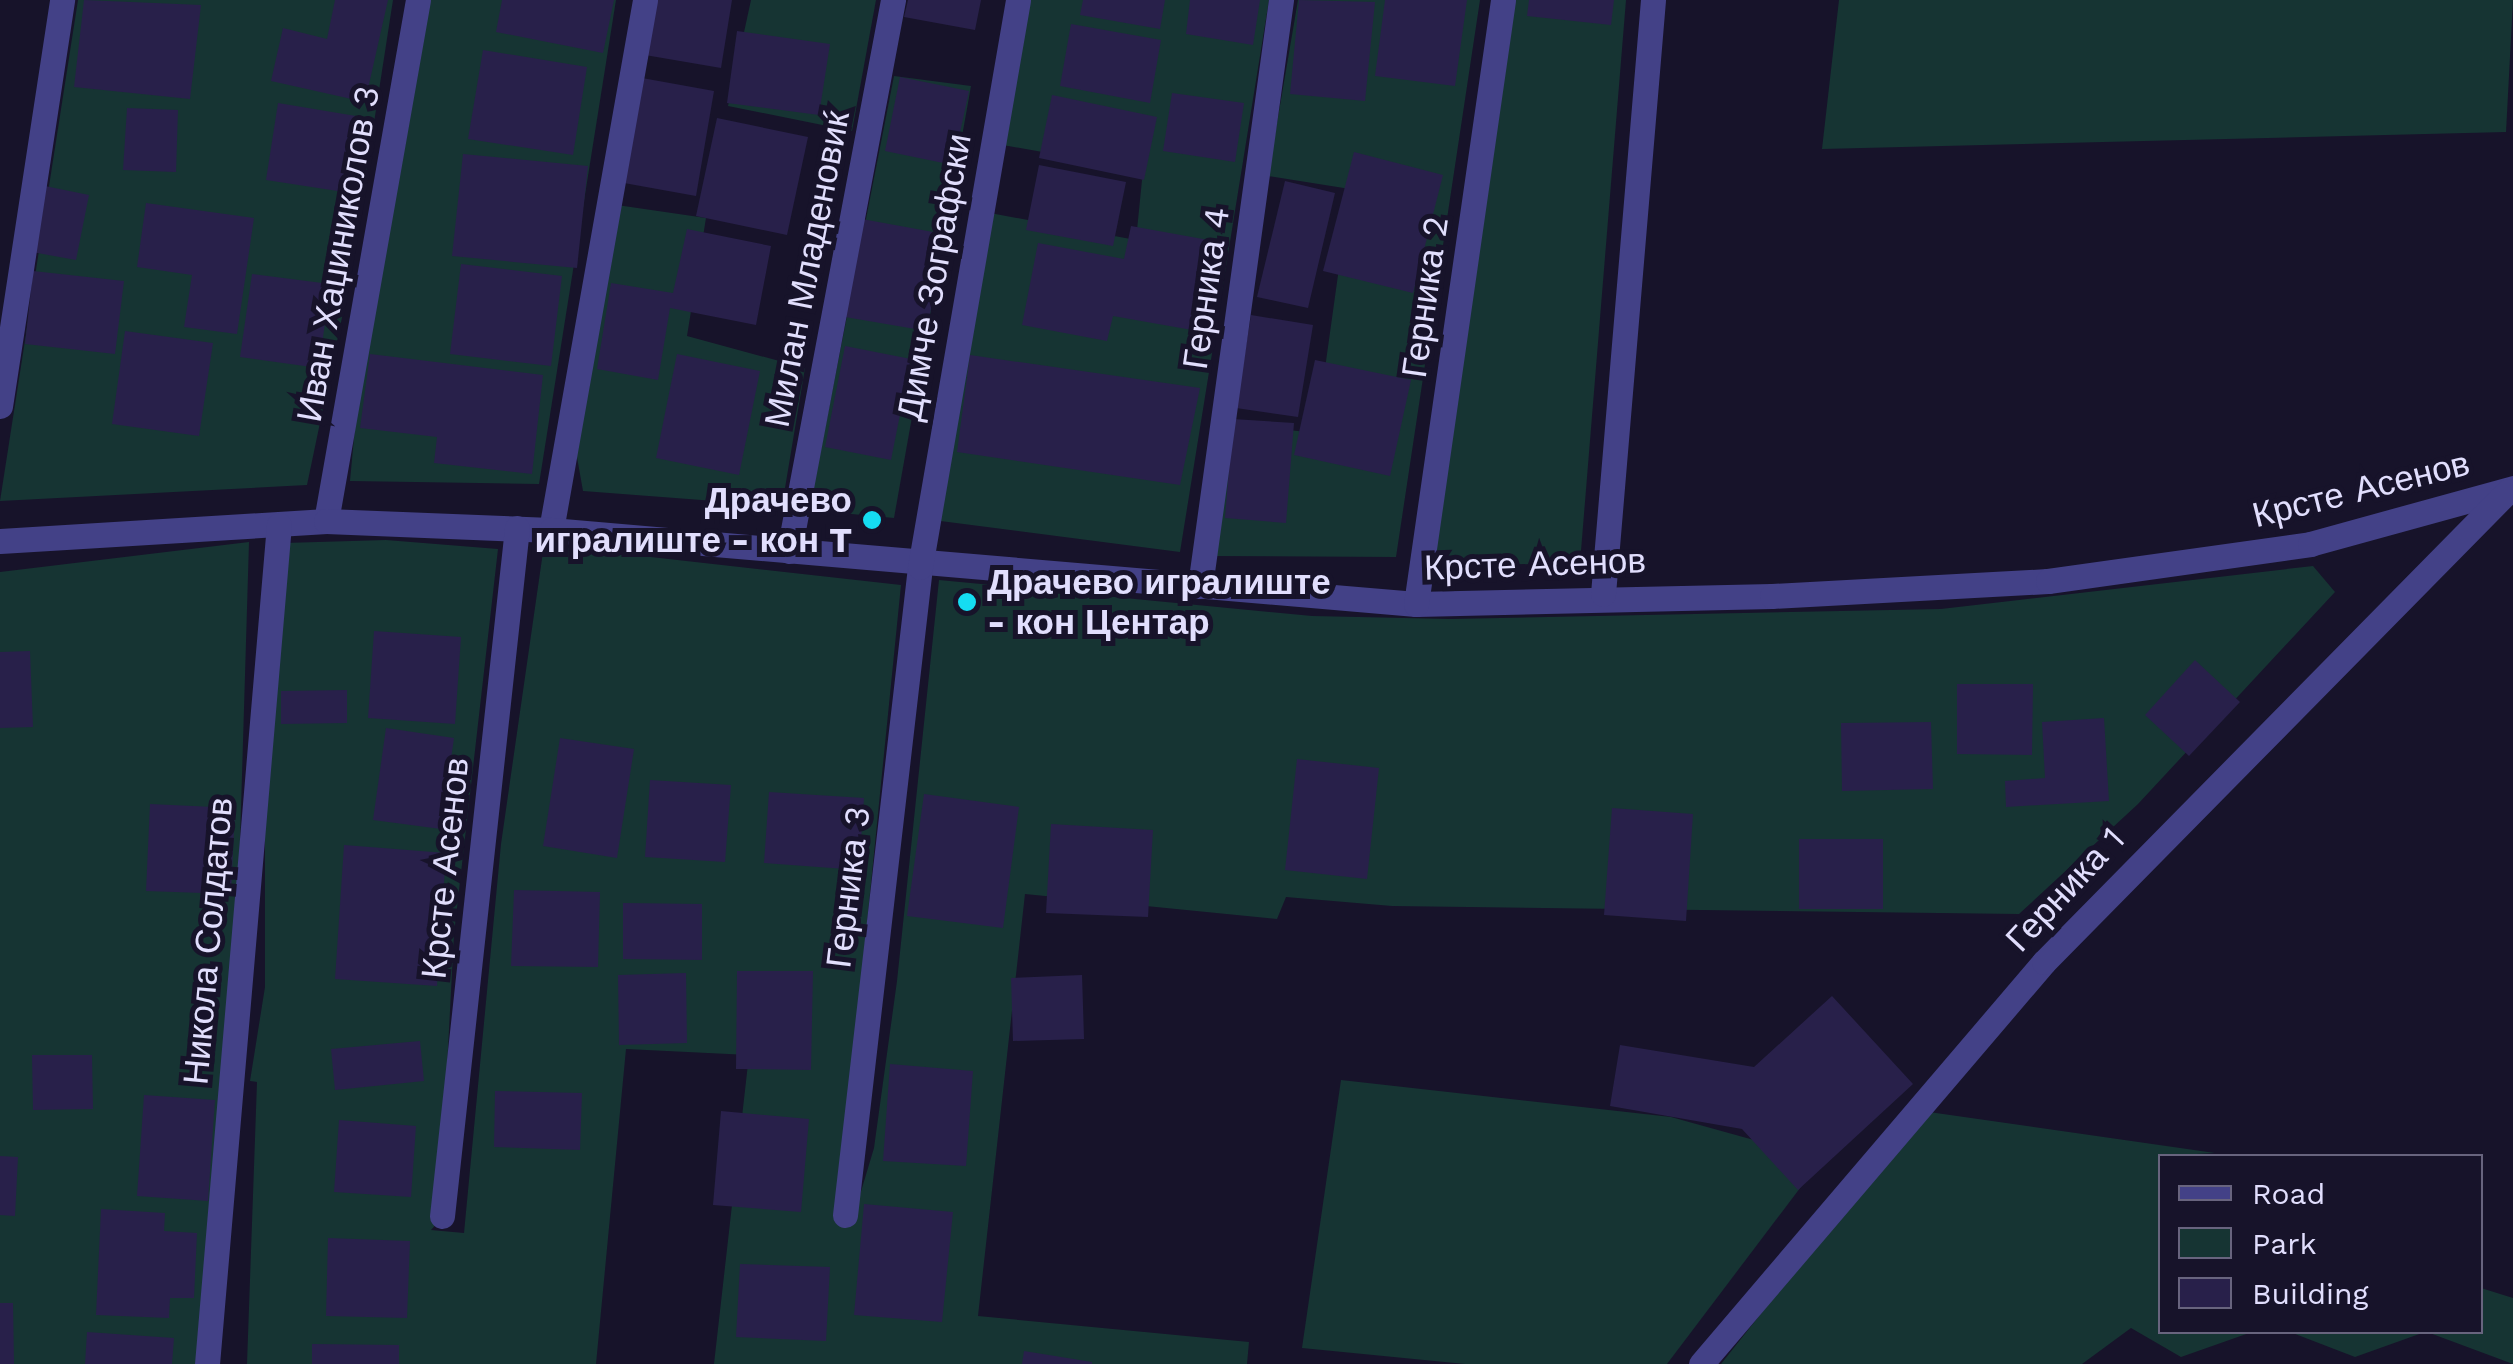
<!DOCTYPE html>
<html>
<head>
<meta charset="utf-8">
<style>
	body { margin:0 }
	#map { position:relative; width:2513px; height:1364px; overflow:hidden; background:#17132a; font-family:"Work Sans",sans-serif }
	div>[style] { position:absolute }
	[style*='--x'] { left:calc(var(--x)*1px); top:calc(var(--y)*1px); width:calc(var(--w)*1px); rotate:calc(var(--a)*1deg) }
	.green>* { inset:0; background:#163433 }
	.building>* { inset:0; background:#28204a }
	.minor>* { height:25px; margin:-12.5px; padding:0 12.5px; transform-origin:12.5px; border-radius:12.5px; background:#434187 }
	.dots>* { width:28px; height:28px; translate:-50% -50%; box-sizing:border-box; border:5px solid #17132a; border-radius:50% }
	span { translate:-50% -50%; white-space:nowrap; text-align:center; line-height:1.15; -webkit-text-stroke:10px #17132a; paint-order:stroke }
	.street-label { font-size:35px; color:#e1defd }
	.poi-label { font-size:35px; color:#e1defd; font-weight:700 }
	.right { translate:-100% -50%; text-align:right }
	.left { translate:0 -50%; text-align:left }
	.legend { position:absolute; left:2158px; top:1154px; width:325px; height:180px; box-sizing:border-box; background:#17132a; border:2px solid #68647e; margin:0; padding:12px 18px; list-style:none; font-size:30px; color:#e1defd }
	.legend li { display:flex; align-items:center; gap:20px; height:50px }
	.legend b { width:50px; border:2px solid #68647e }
</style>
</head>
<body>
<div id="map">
	<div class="green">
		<div style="clip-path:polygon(78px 0,393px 0,349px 284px,307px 485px,0 501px)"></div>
		<div style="clip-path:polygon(428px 0,616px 0,539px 484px,350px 481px,362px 351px)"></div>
		<div style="clip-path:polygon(751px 0,876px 0,852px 131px,728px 106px)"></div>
		<div style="clip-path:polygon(1010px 0,1269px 0,1180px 552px,925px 519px,974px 210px,1136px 240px,1143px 170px,986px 142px)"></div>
		<div style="clip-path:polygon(1298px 0,1480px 0,1396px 557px,1207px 556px,1226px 423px,1316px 433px,1350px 189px,1268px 176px)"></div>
		<div style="clip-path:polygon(1502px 0,1626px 0,1580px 563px,1431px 566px)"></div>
		<div style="clip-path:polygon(1839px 0,2513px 0,2506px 132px,1822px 149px)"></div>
		<div style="clip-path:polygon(894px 76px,971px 86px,894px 518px,809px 510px)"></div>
		<div style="clip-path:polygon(610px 204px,706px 218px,687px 336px,805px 368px,782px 506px,583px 491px,575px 446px)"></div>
		<div style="clip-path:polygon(386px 540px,498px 549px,454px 934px,439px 1221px,431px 1230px,464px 1233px,501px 844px,544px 545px,901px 585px,852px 1072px,859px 1198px,874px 1148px,897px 981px,939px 580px,1312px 616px,1450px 619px,1941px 609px,2313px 566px,2335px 592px,2138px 804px,2019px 914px,1392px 906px,1286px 897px,1277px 919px,1025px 894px,978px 1316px,1249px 1342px,1247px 1364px,714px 1364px,749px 1055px,626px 1049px,596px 1364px,247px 1364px,257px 1082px,250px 1081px,265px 987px,265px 826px,284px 543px)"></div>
		<div style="clip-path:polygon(249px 542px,237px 942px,205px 1364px,0 1364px,0 572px)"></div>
		<div style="clip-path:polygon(1341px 1080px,1671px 1117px,1822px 1159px,1667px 1364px,1465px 1364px,1302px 1348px)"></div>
		<div style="clip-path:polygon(1922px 1111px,2215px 1153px,2160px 1156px,2160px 1332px,2252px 1332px,2181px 1357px,2131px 1328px,2082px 1364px,1721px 1364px)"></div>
		<div style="clip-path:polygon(2481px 1288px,2513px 1298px,2513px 1364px,2427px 1332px,2480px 1332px)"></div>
		<div style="clip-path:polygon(2290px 1332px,2425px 1332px,2355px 1357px)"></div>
	</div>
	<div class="building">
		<div style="clip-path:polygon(84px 0,201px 5px,190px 99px,74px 87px)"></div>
		<div style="clip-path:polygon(335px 0,388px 0,365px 102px,271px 81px,283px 28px,327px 39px)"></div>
		<div style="clip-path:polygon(502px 0,614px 0,603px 53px,496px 32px)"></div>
		<div style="clip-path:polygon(655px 0,732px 0,721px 68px,645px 55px)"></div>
		<div style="clip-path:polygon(908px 0,981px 0,975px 30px,904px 17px)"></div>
		<div style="clip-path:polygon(1083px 0,1165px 0,1160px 29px,1080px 15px)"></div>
		<div style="clip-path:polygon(1190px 0,1260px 0,1253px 45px,1186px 34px)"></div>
		<div style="clip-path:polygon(1299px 0,1375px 2px,1365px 101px,1290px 94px)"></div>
		<div style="clip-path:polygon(1385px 0,1467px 0,1455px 86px,1375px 76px)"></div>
		<div style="clip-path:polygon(1529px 0,1614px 0,1611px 25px,1527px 16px)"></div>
		<div style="clip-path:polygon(1071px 24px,1161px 40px,1150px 103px,1060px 86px)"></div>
		<div style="clip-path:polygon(737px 31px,830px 44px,819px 115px,727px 103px)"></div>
		<div style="clip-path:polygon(483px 50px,587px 67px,573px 155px,468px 139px)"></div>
		<div style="clip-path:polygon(900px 77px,969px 91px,953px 165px,885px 151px)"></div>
		<div style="clip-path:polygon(642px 78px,714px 91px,696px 196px,624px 183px)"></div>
		<div style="clip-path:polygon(1172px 93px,1244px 103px,1235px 162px,1163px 151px)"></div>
		<div style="clip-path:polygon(1052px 95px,1157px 117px,1144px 180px,1039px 158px)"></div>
		<div style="clip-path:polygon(278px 103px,356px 116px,344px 192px,266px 180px)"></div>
		<div style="clip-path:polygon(127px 108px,178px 110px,176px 172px,123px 170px)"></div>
		<div style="clip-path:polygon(717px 118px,808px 137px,787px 235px,696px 216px)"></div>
		<div style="clip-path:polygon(1354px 152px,1443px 175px,1413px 293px,1323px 271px)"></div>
		<div style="clip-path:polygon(463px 154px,588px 166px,577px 268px,452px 256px)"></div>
		<div style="clip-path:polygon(1039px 165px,1126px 182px,1113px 246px,1026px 230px)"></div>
		<div style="clip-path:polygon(1285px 181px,1335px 193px,1308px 308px,1257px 297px)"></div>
		<div style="clip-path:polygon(45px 186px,89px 195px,76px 260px,32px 252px)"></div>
		<div style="clip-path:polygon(146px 203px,254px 218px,237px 334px,184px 327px,192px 275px,137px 267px)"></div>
		<div style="clip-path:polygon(862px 219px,944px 234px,927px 331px,845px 317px)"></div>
		<div style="clip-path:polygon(1131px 226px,1225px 243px,1209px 333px,1113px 316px,1107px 341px,1022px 325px,1038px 243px,1124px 259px)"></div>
		<div style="clip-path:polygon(687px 229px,771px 246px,756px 325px,670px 308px,658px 380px,597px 369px,611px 283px,673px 293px)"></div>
		<div style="clip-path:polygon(461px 264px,562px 276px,551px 366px,450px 354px)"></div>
		<div style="clip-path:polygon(33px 271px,124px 281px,115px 354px,25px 344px)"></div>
		<div style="clip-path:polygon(252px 274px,330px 284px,319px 368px,240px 357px)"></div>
		<div style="clip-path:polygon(1251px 315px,1313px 325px,1298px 417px,1236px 408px)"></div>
		<div style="clip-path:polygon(125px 331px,213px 343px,199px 436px,112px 424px)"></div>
		<div style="clip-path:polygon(845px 346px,911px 359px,891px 460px,825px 447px)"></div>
		<div style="clip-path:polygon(370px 354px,543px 375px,532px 474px,434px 463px,437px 437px,360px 428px)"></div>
		<div style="clip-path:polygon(677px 354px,760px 371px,739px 475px,656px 458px)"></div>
		<div style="clip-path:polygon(970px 355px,1200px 388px,1180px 485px,957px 452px)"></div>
		<div style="clip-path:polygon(1315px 360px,1411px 380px,1390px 476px,1294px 455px)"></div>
		<div style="clip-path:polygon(1233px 419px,1294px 423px,1286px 523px,1225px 518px)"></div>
		<div style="clip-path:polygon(374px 631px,461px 637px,455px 724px,368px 718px)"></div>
		<div style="clip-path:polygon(30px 651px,33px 727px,0 728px,0 652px)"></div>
		<div style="clip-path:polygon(2195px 660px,2240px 702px,2189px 756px,2145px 715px)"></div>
		<div style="clip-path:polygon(1957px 684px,2033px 684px,2032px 755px,1957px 754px)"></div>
		<div style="clip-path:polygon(347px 690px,347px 723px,281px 724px,281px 691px)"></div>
		<div style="clip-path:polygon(2104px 718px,2109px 801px,2006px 807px,2005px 781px,2045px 778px,2042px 722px)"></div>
		<div style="clip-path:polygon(1931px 722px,1933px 789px,1842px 791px,1841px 723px)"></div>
		<div style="clip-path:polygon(386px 728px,454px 738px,441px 829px,373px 820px)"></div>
		<div style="clip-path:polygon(560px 738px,634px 749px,617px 858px,543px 846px)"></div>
		<div style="clip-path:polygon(1297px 759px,1379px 768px,1367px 879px,1285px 870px)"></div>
		<div style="clip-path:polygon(650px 780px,731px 785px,725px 862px,645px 857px)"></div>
		<div style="clip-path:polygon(769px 792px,864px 798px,859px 870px,764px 863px)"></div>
		<div style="clip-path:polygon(924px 794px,1019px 807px,1003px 928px,907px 916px)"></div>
		<div style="clip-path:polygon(150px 804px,235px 808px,231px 894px,146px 891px)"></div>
		<div style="clip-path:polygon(1612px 808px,1693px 814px,1686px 921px,1604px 915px)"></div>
		<div style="clip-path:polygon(1051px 824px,1153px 830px,1148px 917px,1046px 913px)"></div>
		<div style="clip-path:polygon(1799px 839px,1883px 839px,1883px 909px,1799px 909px)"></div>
		<div style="clip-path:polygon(344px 845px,446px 853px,437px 986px,335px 979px)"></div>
		<div style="clip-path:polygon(514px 890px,600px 892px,598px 967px,511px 966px)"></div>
		<div style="clip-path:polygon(623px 903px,702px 904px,702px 960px,623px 959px)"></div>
		<div style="clip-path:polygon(737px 971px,813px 971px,811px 1070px,736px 1069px)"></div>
		<div style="clip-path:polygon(686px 973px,687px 1043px,619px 1045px,618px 975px)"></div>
		<div style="clip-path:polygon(1082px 975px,1084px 1039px,1013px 1041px,1011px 978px)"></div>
		<div style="clip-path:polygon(1832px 996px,1913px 1084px,1798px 1190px,1742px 1129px,1610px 1106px,1620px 1045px,1754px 1067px)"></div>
		<div style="clip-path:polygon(420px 1041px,424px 1081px,335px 1090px,331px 1049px)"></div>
		<div style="clip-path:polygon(32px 1055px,92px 1055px,93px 1109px,33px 1110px)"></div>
		<div style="clip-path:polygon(890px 1064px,973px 1071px,966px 1166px,883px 1161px)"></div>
		<div style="clip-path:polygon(495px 1091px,582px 1093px,580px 1150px,494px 1147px)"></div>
		<div style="clip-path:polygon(144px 1095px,215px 1100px,208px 1201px,137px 1196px)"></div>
		<div style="clip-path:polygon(721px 1111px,809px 1119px,801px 1212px,713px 1205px)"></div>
		<div style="clip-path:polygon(339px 1120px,416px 1126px,411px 1197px,334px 1192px)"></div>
		<div style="clip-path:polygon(0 1156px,18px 1157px,15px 1216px,0 1215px)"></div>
		<div style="clip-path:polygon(864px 1204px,953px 1212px,942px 1322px,854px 1315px)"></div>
		<div style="clip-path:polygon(101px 1209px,165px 1213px,164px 1231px,197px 1233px,194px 1298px,170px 1298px,169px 1318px,96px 1315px)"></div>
		<div style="clip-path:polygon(328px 1238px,410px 1241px,407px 1318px,326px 1316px)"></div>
		<div style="clip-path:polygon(740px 1264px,830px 1267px,826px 1341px,736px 1337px)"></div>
		<div style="clip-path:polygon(0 1303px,13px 1303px,14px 1364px,0 1364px)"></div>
		<div style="clip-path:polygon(87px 1332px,174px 1338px,172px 1364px,85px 1364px)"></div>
		<div style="clip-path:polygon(312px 1344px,399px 1345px,399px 1364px,312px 1364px)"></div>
		<div style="clip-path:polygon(1024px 1351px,1092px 1362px,1092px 1364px,1022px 1364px)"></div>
	</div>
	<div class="minor">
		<div style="--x:0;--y:406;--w:411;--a:-81.3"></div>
		<div style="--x:326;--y:521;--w:529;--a:-79.99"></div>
		<div style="--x:551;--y:530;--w:538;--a:-79.94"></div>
		<div style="--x:0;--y:541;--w:327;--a:-3.5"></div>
		<div style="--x:326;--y:521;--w:225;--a:2.3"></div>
		<div style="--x:551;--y:530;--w:868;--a:4.89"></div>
		<div style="--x:1416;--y:604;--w:356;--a:-1.3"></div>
		<div style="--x:1772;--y:596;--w:276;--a:-3.1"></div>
		<div style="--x:2048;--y:581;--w:265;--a:-8"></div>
		<div style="--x:2310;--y:544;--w:211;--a:-15.4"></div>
		<div style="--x:789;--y:551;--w:561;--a:-79.31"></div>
		<div style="--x:1200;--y:586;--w:592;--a:-82.13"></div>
		<div style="--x:1603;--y:594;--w:596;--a:-85.19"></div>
		<div style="--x:1416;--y:604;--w:610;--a:-81.8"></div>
		<div style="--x:845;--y:1215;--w:652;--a:-83.4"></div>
		<div style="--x:920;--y:567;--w:575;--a:-80.19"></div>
		<div style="--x:442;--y:1216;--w:692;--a:-83.78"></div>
		<div style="--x:207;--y:1364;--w:842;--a:-85.1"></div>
		<div style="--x:1701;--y:1364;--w:528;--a:-49.53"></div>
		<div style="--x:2044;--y:962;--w:661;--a:-45.43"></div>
	</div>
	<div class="dots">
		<div style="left:872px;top:520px;background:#15dcf2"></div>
		<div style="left:967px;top:602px;background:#15dcf2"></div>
	</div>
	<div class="street-label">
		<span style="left:338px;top:254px;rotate:-80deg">Иван Хаџиниколов 3</span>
		<span style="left:807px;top:269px;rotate:-79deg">Милан Младеновиќ</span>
		<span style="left:934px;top:277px;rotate:-80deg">Димче Зографски</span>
		<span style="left:1206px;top:288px;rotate:-82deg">Герника 4</span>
		<span style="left:1425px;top:297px;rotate:-82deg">Герника 2</span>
		<span style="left:2361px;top:489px;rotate:-14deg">Крсте Асенов</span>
		<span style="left:1535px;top:564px;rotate:-2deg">Крсте Асенов</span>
		<span style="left:445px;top:868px;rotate:-84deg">Крсте Асенов</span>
		<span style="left:848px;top:887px;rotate:-83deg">Герника 3</span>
		<span style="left:2065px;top:889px;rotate:-47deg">Герника 1</span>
		<span style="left:208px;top:941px;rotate:-85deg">Никола Солдатов</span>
	</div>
	<div class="poi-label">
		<span class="right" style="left:852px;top:520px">Драчево<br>игралиште - кон T</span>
		<span class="left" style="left:987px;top:602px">Драчево игралиште<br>- кон Центар</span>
	</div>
	<ul class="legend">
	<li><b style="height:12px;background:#434187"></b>Road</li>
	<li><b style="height:28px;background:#163433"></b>Park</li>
	<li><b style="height:28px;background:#28204a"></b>Building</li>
	</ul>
</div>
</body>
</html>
